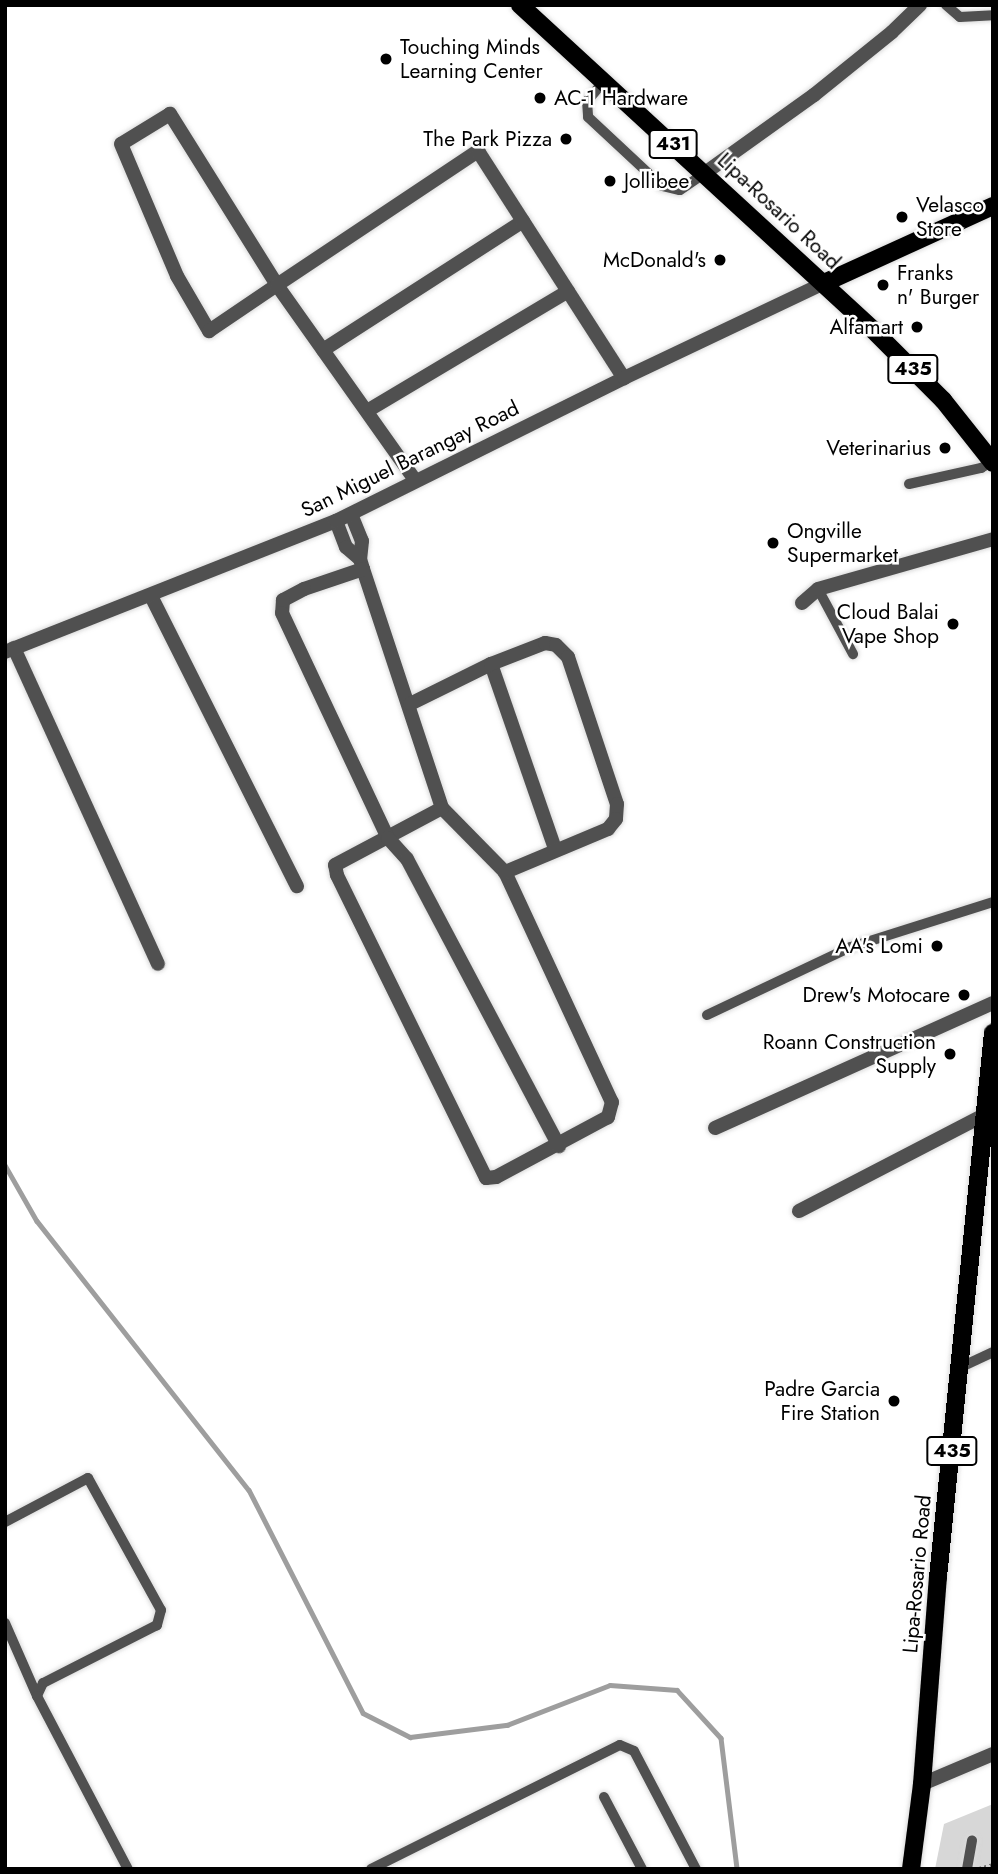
<!DOCTYPE html>
<html>
<head>
<meta charset="utf-8">
<style>
	body { margin:0 }
	#map { position:relative; width:998px; height:1874px; overflow:hidden; background:#fff; font-family:Jost,sans-serif }
	div>[style] { position:absolute }
	[style*='--x'] { left:calc(var(--x)*1px); top:calc(var(--y)*1px); width:calc(var(--w)*1px); rotate:calc(var(--a)*1deg) }
	.green>* { inset:0; background:#d7d7d7 }
	.stream>* { height:4.5px; margin:-2.25px; padding:0 2.25px; transform-origin:2.25px; border-radius:2.25px; background:#9e9e9e }
	.path>* { height:2.5px; margin-top:-1.25px; transform-origin:0; background:repeating-linear-gradient(90deg,#727272 0 2px,transparent 0 5.5px) }
	.roads { filter:drop-shadow(0 0 2px #dbdbdb) drop-shadow(0 0 2px #dbdbdb) }
	.service>* { height:10px; margin:-5px; padding:0 5px; transform-origin:5px; border-radius:5px; background:#505050 }
	.minor>* { height:14px; margin:-7px; padding:0 7px; transform-origin:7px; border-radius:7px; background:#505050 }
	.tertiary>* { height:14px; margin:-7px; padding:0 7px; transform-origin:7px; border-radius:7px; background:#505050 }
	.primary>* { height:18px; margin:-9px; padding:0 9px; transform-origin:9px; border-radius:9px; background:#000 }
	.dots>* { width:19px; height:19px; translate:-50% -50%; box-sizing:border-box; border:4px solid #fff; border-radius:50% }
	span { translate:-50% -50%; white-space:nowrap; text-align:center; line-height:1.15; -webkit-text-stroke:5px #fff; paint-order:stroke }
	.shield-label span { padding:2px 5px; background:#fff; border:2px solid; border-radius:5px; -webkit-text-stroke-width:0 }
	.shield-label { font-size:19px; color:#000; font-weight:700 }
	.poi-label { font-size:21px; color:#000 }
	.left { translate:0 -50%; text-align:left }
	.right { translate:-100% -50%; text-align:right }
	.street-label { font-size:21px; color:#000 }
	.frame { position:absolute; inset:0; border:7px solid #000; pointer-events:none }
</style>
</head>
<body>
<div id="map">
	<div class="green">
		<div style="clip-path:polygon(993px 1804px,993px 1869px,935px 1869px,944px 1824px)"></div>
	</div>
	<div class="stream">
		<div style="--x:5;--y:1165;--w:64;--a:60.3"></div>
		<div style="--x:37;--y:1221;--w:342;--a:51.8"></div>
		<div style="--x:249;--y:1490;--w:250;--a:62.9"></div>
		<div style="--x:363;--y:1713;--w:53;--a:27.1"></div>
		<div style="--x:410;--y:1737;--w:98;--a:-7.1"></div>
		<div style="--x:507;--y:1725;--w:110;--a:-21.2"></div>
		<div style="--x:610;--y:1685;--w:67;--a:4.3"></div>
		<div style="--x:677;--y:1690;--w:65;--a:47.5"></div>
		<div style="--x:721;--y:1738;--w:132;--a:83"></div>
	</div>
	<div class="path">
		<div style="--x:979;--y:1868;--w:15;--a:-16"></div>
	</div>
	<div class="roads">
		<div class="service">
			<div style="--x:946;--y:5;--w:18;--a:41"></div>
			<div style="--x:960;--y:17;--w:33;--a:-3"></div>
			<div style="--x:604;--y:81;--w:26;--a:130"></div>
			<div style="--x:587;--y:101;--w:16;--a:86"></div>
			<div style="--x:588;--y:117;--w:101;--a:43"></div>
			<div style="--x:662;--y:186;--w:18;--a:13"></div>
			<div style="--x:680;--y:190;--w:30;--a:-34"></div>
			<div style="--x:909;--y:484;--w:74;--a:-12.5"></div>
			<div style="--x:981;--y:468;--w:13;--a:-29"></div>
			<div style="--x:818;--y:589;--w:74;--a:61.7"></div>
			<div style="--x:707;--y:1015;--w:159;--a:-25.3"></div>
			<div style="--x:851;--y:947;--w:149;--a:-17.6"></div>
			<div style="--x:961;--y:1367;--w:35;--a:-25"></div>
			<div style="--x:5;--y:1522;--w:94;--a:-27.9"></div>
			<div style="--x:88;--y:1478;--w:151;--a:61.1"></div>
			<div style="--x:161;--y:1610;--w:16;--a:105"></div>
			<div style="--x:157;--y:1625;--w:128;--a:153"></div>
			<div style="--x:43;--y:1683;--w:14;--a:115"></div>
			<div style="--x:5;--y:1623;--w:80;--a:66.3"></div>
			<div style="--x:37;--y:1696;--w:195;--a:62.3"></div>
			<div style="--x:604;--y:1797;--w:81;--a:62.2"></div>
			<div style="--x:371;--y:1869;--w:278;--a:-26.5"></div>
			<div style="--x:620;--y:1745;--w:15;--a:23"></div>
			<div style="--x:634;--y:1751;--w:133;--a:62.3"></div>
			<div style="--x:967;--y:1869;--w:29;--a:-80"></div>
		</div>
		<div class="minor">
			<div style="--x:705;--y:173;--w:134;--a:-35.6"></div>
			<div style="--x:814;--y:95;--w:100;--a:-38.9"></div>
			<div style="--x:892;--y:32;--w:39;--a:-44"></div>
			<div style="--x:323;--y:350;--w:238;--a:-32.8"></div>
			<div style="--x:367;--y:411;--w:234;--a:-30.8"></div>
			<div style="--x:415;--y:480;--w:239;--a:-125.3"></div>
			<div style="--x:277;--y:285;--w:202;--a:-122"></div>
			<div style="--x:170;--y:114;--w:57;--a:148.5"></div>
			<div style="--x:121;--y:144;--w:143;--a:67"></div>
			<div style="--x:177;--y:276;--w:64;--a:59.8"></div>
			<div style="--x:209;--y:331;--w:82;--a:-34.1"></div>
			<div style="--x:277;--y:285;--w:242;--a:-33.7"></div>
			<div style="--x:478;--y:151;--w:270;--a:57.3"></div>
			<div style="--x:351;--y:514;--w:29;--a:68"></div>
			<div style="--x:362;--y:541;--w:18;--a:96"></div>
			<div style="--x:360;--y:559;--w:10;--a:73"></div>
			<div style="--x:363;--y:569;--w:252;--a:71.7"></div>
			<div style="--x:442;--y:808;--w:90;--a:45.5"></div>
			<div style="--x:505;--y:872;--w:254;--a:65.1"></div>
			<div style="--x:612;--y:1102;--w:16;--a:105"></div>
			<div style="--x:608;--y:1117;--w:127;--a:151.8"></div>
			<div style="--x:496;--y:1177;--w:10;--a:174"></div>
			<div style="--x:486;--y:1178;--w:338;--a:-116.2"></div>
			<div style="--x:337;--y:875;--w:10;--a:-101"></div>
			<div style="--x:335;--y:865;--w:121;--a:-28"></div>
			<div style="--x:336;--y:521;--w:28;--a:69"></div>
			<div style="--x:346;--y:547;--w:18;--a:41"></div>
			<div style="--x:363;--y:569;--w:62;--a:161.3"></div>
			<div style="--x:304;--y:589;--w:24;--a:152"></div>
			<div style="--x:283;--y:600;--w:13;--a:94"></div>
			<div style="--x:282;--y:613;--w:249;--a:64.8"></div>
			<div style="--x:388;--y:838;--w:28;--a:48"></div>
			<div style="--x:407;--y:859;--w:325;--a:62.1"></div>
			<div style="--x:151;--y:596;--w:325;--a:63.3"></div>
			<div style="--x:802;--y:603;--w:21;--a:-41"></div>
			<div style="--x:818;--y:589;--w:182;--a:-15.9"></div>
			<div style="--x:14;--y:648;--w:347;--a:65.5"></div>
			<div style="--x:491;--y:664;--w:196;--a:70.9"></div>
			<div style="--x:410;--y:704;--w:90;--a:-26.3"></div>
			<div style="--x:491;--y:664;--w:58;--a:-21.3"></div>
			<div style="--x:545;--y:643;--w:11;--a:10"></div>
			<div style="--x:556;--y:645;--w:17;--a:45"></div>
			<div style="--x:568;--y:657;--w:155;--a:71.6"></div>
			<div style="--x:617;--y:804;--w:15;--a:94"></div>
			<div style="--x:616;--y:819;--w:13;--a:129"></div>
			<div style="--x:608;--y:829;--w:112;--a:157.3"></div>
			<div style="--x:715;--y:1128;--w:305;--a:-24.2"></div>
			<div style="--x:799;--y:1211;--w:208;--a:-27.4"></div>
			<div style="--x:922;--y:1784;--w:77;--a:-22.9"></div>
		</div>
		<div class="tertiary">
			<div style="--x:5;--y:652;--w:356;--a:-21.6"></div>
			<div style="--x:336;--y:521;--w:322;--a:-26.4"></div>
			<div style="--x:624;--y:378;--w:221;--a:-25.4"></div>
		</div>
		<div class="primary">
			<div style="--x:520;--y:5;--w:481;--a:42.6"></div>
			<div style="--x:874;--y:331;--w:98;--a:45"></div>
			<div style="--x:943;--y:400;--w:80;--a:51.6"></div>
			<div style="--x:824;--y:283;--w:186;--a:-24.5"></div>
			<div style="--x:911;--y:1869;--w:86;--a:-82.6"></div>
			<div style="--x:922;--y:1784;--w:208;--a:-85.6"></div>
			<div style="--x:938;--y:1577;--w:547;--a:-84.23"></div>
		</div>
	</div>
	<div class="dots">
		<div style="left:386px;top:59px;background:#000"></div>
		<div style="left:540px;top:98px;background:#000"></div>
		<div style="left:566px;top:139px;background:#000"></div>
		<div style="left:610px;top:181px;background:#000"></div>
		<div style="left:902px;top:217px;background:#000"></div>
		<div style="left:720px;top:260px;background:#000"></div>
		<div style="left:883px;top:285px;background:#000"></div>
		<div style="left:917px;top:327px;background:#000"></div>
		<div style="left:945px;top:448px;background:#000"></div>
		<div style="left:773px;top:543px;background:#000"></div>
		<div style="left:953px;top:624px;background:#000"></div>
		<div style="left:937px;top:946px;background:#000"></div>
		<div style="left:964px;top:995px;background:#000"></div>
		<div style="left:950px;top:1054px;background:#000"></div>
		<div style="left:894px;top:1401px;background:#000"></div>
	</div>
	<div class="shield-label">
		<span style="left:673px;top:144px">431</span>
		<span style="left:913px;top:369px">435</span>
		<span style="left:952px;top:1451px">435</span>
	</div>
	<div class="poi-label">
		<span class="left" style="left:400px;top:59px">Touching Minds<br>Learning Center</span>
		<span class="left" style="left:554px;top:98px">AC-1 Hardware</span>
		<span class="right" style="left:552px;top:139px">The Park Pizza</span>
		<span class="left" style="left:624px;top:181px">Jollibee</span>
		<span class="left" style="left:916px;top:217px">Velasco<br>Store</span>
		<span class="right" style="left:706px;top:260px">McDonald's</span>
		<span class="left" style="left:897px;top:285px">Franks<br>n' Burger</span>
		<span class="right" style="left:903px;top:327px">Alfamart</span>
		<span class="right" style="left:931px;top:448px">Veterinarius</span>
		<span class="left" style="left:787px;top:543px">Ongville<br>Supermarket</span>
		<span class="right" style="left:939px;top:624px">Cloud Balai<br>Vape Shop</span>
		<span class="right" style="left:923px;top:946px">AA's Lomi</span>
		<span class="right" style="left:950px;top:995px">Drew's Motocare</span>
		<span class="right" style="left:936px;top:1054px">Roann Construction<br>Supply</span>
		<span class="right" style="left:880px;top:1401px">Padre Garcia<br>Fire Station</span>
	</div>
	<div class="street-label">
		<span style="left:779px;top:211px;rotate:43deg">Lipa-Rosario Road</span>
		<span style="left:410px;top:459px;rotate:-26deg">San Miguel Barangay Road</span>
		<span style="left:917px;top:1574px;rotate:-85deg">Lipa-Rosario Road</span>
	</div>
	<div class="frame"></div>
</div>
</body>
</html>
